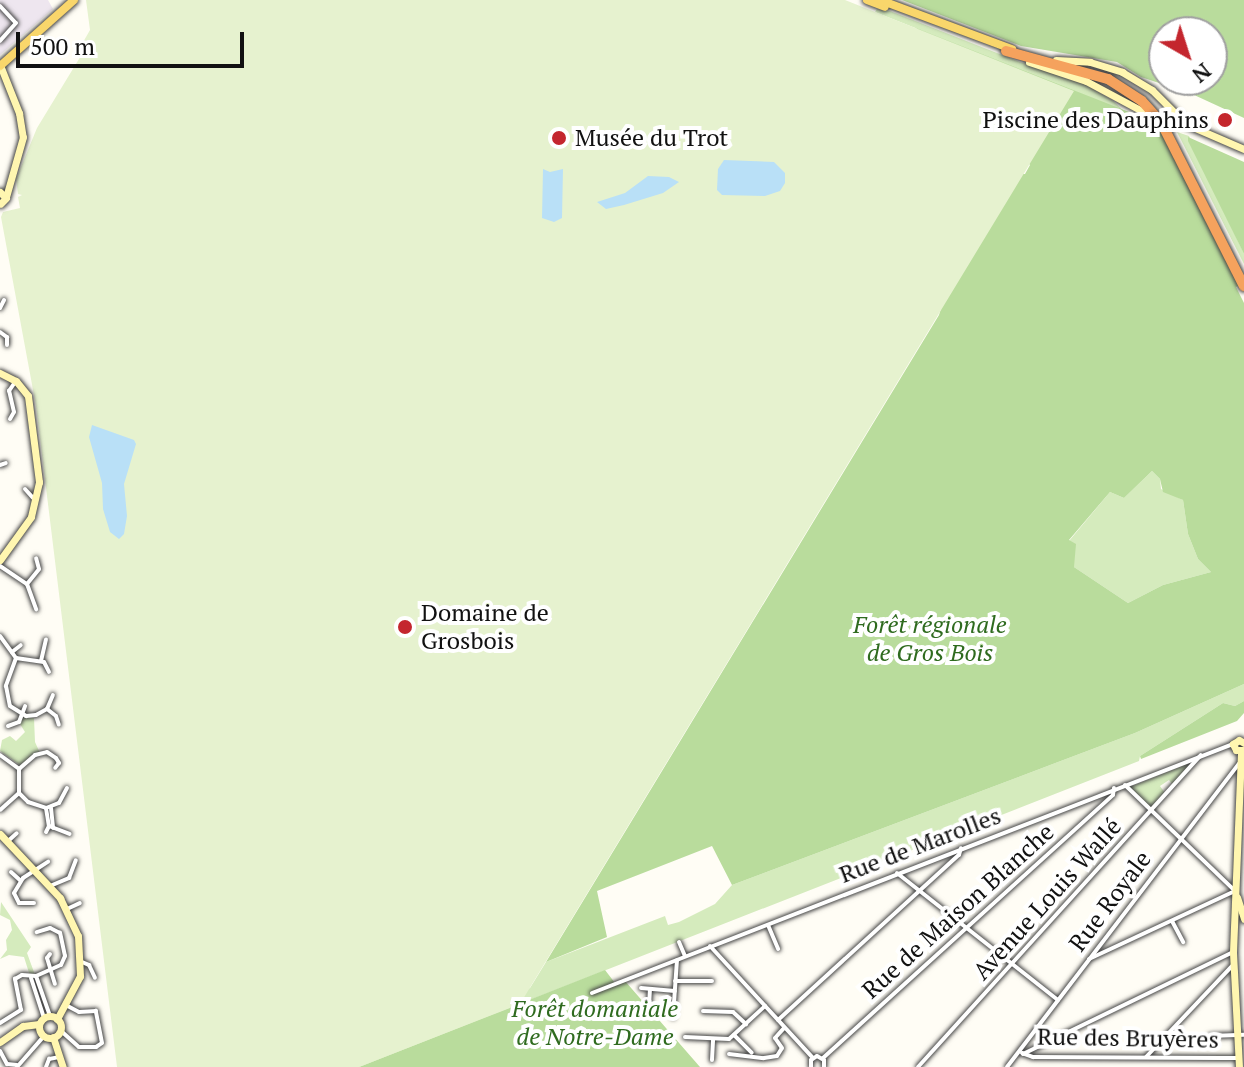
<!DOCTYPE html>
<html>
<head>
<meta charset="utf-8">
<style>
	body { margin:0 }
	#map { position:relative; width:1244px; height:1067px; overflow:hidden; background:#fffdf5; font-family:"PT Serif",serif }
	div>[style] { position:absolute }
	[style*='--x'] { left:calc(var(--x)*1px); top:calc(var(--y)*1px); width:calc(var(--w)*1px); rotate:calc(var(--a)*1deg) }
	.industrial>* { inset:0; background:#eee6ef }
	.green>* { inset:0; background:#d5ebbd }
	.forest>* { inset:0; background:#b9dc9c }
	.pitch>* { inset:0; background:#e6f2cf }
	.water>* { inset:0; background:#b9e0f7 }
	.roads { filter:drop-shadow(0 0 2px #444) drop-shadow(0 0 2px #444) }
	.street>* { height:4px; margin:-2px; padding:0 2px; transform-origin:2px; border-radius:2px; background:#fff }
	.secondary>* { height:7px; margin:-3.5px; padding:0 3.5px; transform-origin:3.5px; border-radius:3.5px; background:#fff6b0 }
	.secondary>.ring { margin:-3.5px; padding:0; box-sizing:content-box; background:none; border:7px solid #fff6b0; border-radius:50% }
	.primary>* { height:8px; margin:-4px; padding:0 4px; transform-origin:4px; border-radius:4px; background:#f9d66b }
	.highway>* { height:10px; margin:-5px; padding:0 5px; transform-origin:5px; border-radius:5px; background:#f5a25d }
	.bridges { filter:drop-shadow(0 0 2px #333) drop-shadow(0 0 2px #333) }
	.secondary-bridge>* { height:7px; margin:-3.5px; padding:0 3.5px; transform-origin:3.5px; border-radius:3.5px; background:#fff6b0 }
	.dots>* { width:22px; height:22px; translate:-50% -50%; box-sizing:border-box; border:4px solid #fff; border-radius:50% }
	span { translate:-50% -50%; white-space:nowrap; text-align:center; line-height:1.15; -webkit-text-stroke:8px #fff; paint-order:stroke }
	.poi-label { font-size:24px; color:#111 }
	.right { translate:-100% -50%; text-align:right }
	.left { translate:0 -50%; text-align:left }
	.park-label { font-size:24px; color:#2f6b1f; font-style:italic }
	.street-label { font-size:24px; color:#111 }
	.north { position:absolute; left:1148px; top:16px; width:80px; height:80px; box-sizing:border-box; background:#fff; border:2px solid #a0a0a0; border-radius:50%; rotate:141deg; font-size:22px; font-weight:700; line-height:32px; text-align:center; color:#111 }
	.north::after { content:''; display:block; margin:auto; width:28px; height:36px; background:#c4262e; clip-path:polygon(50% 0,100% 100%,50% 72%,0 100%) }
	.scale { position:absolute; left:16px; top:32px; width:228px; height:36px; box-sizing:border-box; border:4px solid #111; border-top:0; padding-left:10px; font-size:24px; line-height:28px; white-space:nowrap; color:#111; -webkit-text-stroke:6px #fff; paint-order:stroke }
</style>
</head>
<body>
<div id="map">
	<div class="industrial">
		<div style="clip-path:polygon(0 0,48px 0,53px 9px,0 55px)"></div>
	</div>
	<div class="green">
		<div style="clip-path:polygon(877px 9px,890px 11px,1020px 62px,1076px 79px,1112px 100px,1124px 111px,875px 12px)"></div>
		<div style="clip-path:polygon(1177px 132px,1189px 136px,1244px 254px,1244px 264px)"></div>
		<div style="clip-path:polygon(1152px 471px,1160px 479px,1161px 489px,1183px 500px,1188px 534px,1198px 559px,1211px 572px,1163px 585px,1128px 603px,1074px 567px,1069px 541px,1110px 492px,1124px 498px)"></div>
		<div style="clip-path:polygon(1244px 684px,1244px 701px,1235px 706px,1223px 703px,1140px 756px,1139px 761px,359px 1067px,275px 1067px,530px 988px,546px 962px,665px 916px,668px 925px,679px 922px,715px 904px,732px 885px,1135px 733px)"></div>
		<div style="clip-path:polygon(23px 717px,34px 718px,35px 742px,40px 753px,20px 765px,0 751px,2px 740px,10px 736px,16px 741px,25px 732px,20px 724px)"></div>
		<div style="clip-path:polygon(1195px 761px,1173px 785px,1169px 780px,1160px 786px,1165px 793px,1151px 808px,1130px 787px)"></div>
		<div style="clip-path:polygon(1px 902px,31px 947px,27px 953px,35px 975px,30px 976px,24px 957px,9px 955px,0 959px,7px 950px,6px 940px,12px 930px,10px 920px,0 915px)"></div>
	</div>
	<div class="forest">
		<div style="clip-path:polygon(evenodd,902px 0,1244px 0,1244px 118px,1192px 94px,1141px 77px,1117px 62px,1021px 46px,902px 0,1212px 32px,1212px 80px,1164px 80px,1164px 32px,1212px 32px)"></div>
		<div style="clip-path:polygon(evenodd,916px 28px,1157px 123px,1240px 285px,1236px 287px,1244px 303px,1244px 684px,1135px 733px,732px 885px,712px 846px,597px 891px,607px 937px,546px 962px,939px 315px,983px 173px,1025px 174px,1030px 165px,916px 28px,1152px 471px,1160px 479px,1163px 492px,1183px 500px,1188px 534px,1198px 559px,1211px 572px,1163px 585px,1128px 603px,1074px 567px,1076px 544px,1069px 540px,1110px 492px,1124px 498px,1152px 471px)"></div>
		<div style="clip-path:polygon(1188px 137px,1244px 162px,1244px 254px,1188px 141px)"></div>
		<div style="clip-path:polygon(1244px 701px,1244px 713px,1237px 721px,1141px 759px,1140px 756px,1223px 703px,1235px 706px)"></div>
		<div style="clip-path:polygon(605px 970px,615px 983px,625px 981px,700px 1067px,359px 1067px)"></div>
	</div>
	<div class="pitch">
		<div style="clip-path:polygon(86px 0,845px 0,1074px 91px,520px 1004px,359px 1067px,117px 1067px,36px 406px,1px 217px,3px 212px,20px 208px,18px 197px,22px 195px,18px 194px,16px 179px,37px 128px,82px 54px,78px 51px,90px 30px)"></div>
	</div>
	<div class="water">
		<div style="clip-path:polygon(724px 160px,774px 162px,785px 173px,785px 183px,780px 191px,765px 196px,722px 195px,717px 190px,718px 169px)"></div>
		<div style="clip-path:polygon(543px 169px,550px 172px,563px 169px,562px 218px,554px 222px,542px 218px)"></div>
		<div style="clip-path:polygon(648px 176px,669px 177px,679px 182px,663px 193px,624px 205px,606px 209px,597px 202px,625px 193px)"></div>
		<div style="clip-path:polygon(92px 425px,134px 440px,136px 444px,124px 484px,127px 516px,124px 534px,119px 539px,110px 532px,103px 509px,102px 483px,89px 437px)"></div>
	</div>
	<div class="roads">
		<div class="street">
			<div style="--x:0;--y:6;--w:23;--a:47"></div>
			<div style="--x:16;--y:23;--w:24;--a:132"></div>
			<div style="--x:0;--y:308;--w:9;--a:-63"></div>
			<div style="--x:0;--y:332;--w:9;--a:36"></div>
			<div style="--x:7;--y:337;--w:8;--a:90"></div>
			<div style="--x:10;--y:419;--w:8;--a:-60"></div>
			<div style="--x:14;--y:412;--w:22;--a:-103"></div>
			<div style="--x:9;--y:391;--w:11;--a:-56"></div>
			<div style="--x:0;--y:465;--w:6;--a:-18"></div>
			<div style="--x:25;--y:489;--w:15;--a:48"></div>
			<div style="--x:0;--y:566;--w:32;--a:34"></div>
			<div style="--x:27;--y:584;--w:27;--a:70"></div>
			<div style="--x:27;--y:584;--w:19;--a:-51"></div>
			<div style="--x:39;--y:569;--w:11;--a:-105"></div>
			<div style="--x:0;--y:636;--w:27;--a:54"></div>
			<div style="--x:12;--y:652;--w:11;--a:-38"></div>
			<div style="--x:16;--y:658;--w:30;--a:110"></div>
			<div style="--x:6;--y:686;--w:20;--a:79"></div>
			<div style="--x:10;--y:706;--w:19;--a:32"></div>
			<div style="--x:26;--y:716;--w:10;--a:-6"></div>
			<div style="--x:36;--y:715;--w:13;--a:-29"></div>
			<div style="--x:47;--y:709;--w:15;--a:-67"></div>
			<div style="--x:16;--y:658;--w:28;--a:8"></div>
			<div style="--x:44;--y:662;--w:11;--a:63"></div>
			<div style="--x:41;--y:661;--w:22;--a:-77"></div>
			<div style="--x:47;--y:709;--w:11;--a:38"></div>
			<div style="--x:56;--y:716;--w:9;--a:72"></div>
			<div style="--x:8;--y:726;--w:12;--a:-20"></div>
			<div style="--x:19;--y:722;--w:17;--a:-69"></div>
			<div style="--x:0;--y:755;--w:24;--a:36"></div>
			<div style="--x:19;--y:769;--w:24;--a:90"></div>
			<div style="--x:19;--y:793;--w:25;--a:138"></div>
			<div style="--x:19;--y:769;--w:21;--a:-41"></div>
			<div style="--x:35;--y:755;--w:12;--a:-14"></div>
			<div style="--x:47;--y:752;--w:11;--a:34"></div>
			<div style="--x:56;--y:758;--w:6;--a:59"></div>
			<div style="--x:59;--y:763;--w:6;--a:129"></div>
			<div style="--x:1125;--y:785;--w:153;--a:43.9"></div>
			<div style="--x:19;--y:793;--w:13;--a:45"></div>
			<div style="--x:28;--y:802;--w:19;--a:18"></div>
			<div style="--x:46;--y:808;--w:14;--a:-21"></div>
			<div style="--x:59;--y:803;--w:17;--a:-62"></div>
			<div style="--x:46;--y:808;--w:18;--a:81"></div>
			<div style="--x:51;--y:808;--w:20;--a:84"></div>
			<div style="--x:46;--y:832;--w:7;--a:-63"></div>
			<div style="--x:49;--y:826;--w:22;--a:21"></div>
			<div style="--x:7;--y:842;--w:13;--a:-42"></div>
			<div style="--x:11;--y:872;--w:13;--a:42"></div>
			<div style="--x:897;--y:873;--w:205;--a:38.3"></div>
			<div style="--x:50;--y:886;--w:21;--a:-23"></div>
			<div style="--x:69;--y:878;--w:19;--a:-69"></div>
			<div style="--x:34;--y:903;--w:15;--a:180"></div>
			<div style="--x:19;--y:903;--w:11;--a:-117"></div>
			<div style="--x:14;--y:893;--w:17;--a:-59"></div>
			<div style="--x:23;--y:878;--w:30;--a:-33"></div>
			<div style="--x:67;--y:909;--w:14;--a:-25"></div>
			<div style="--x:1172;--y:921;--w:24;--a:62"></div>
			<div style="--x:768;--y:925;--w:26;--a:67"></div>
			<div style="--x:679;--y:942;--w:15;--a:67"></div>
			<div style="--x:710;--y:946;--w:152;--a:47.4"></div>
			<div style="--x:50;--y:954;--w:5;--a:127"></div>
			<div style="--x:47;--y:958;--w:27;--a:73"></div>
			<div style="--x:1089;--y:959;--w:161;--a:-25"></div>
			<div style="--x:82;--y:962;--w:8;--a:23"></div>
			<div style="--x:89;--y:965;--w:14;--a:65"></div>
			<div style="--x:36;--y:976;--w:27;--a:-24"></div>
			<div style="--x:61;--y:965;--w:10;--a:-66"></div>
			<div style="--x:65;--y:956;--w:24;--a:-102"></div>
			<div style="--x:60;--y:933;--w:11;--a:-153"></div>
			<div style="--x:50;--y:928;--w:14;--a:163"></div>
			<div style="--x:31;--y:978;--w:42;--a:72"></div>
			<div style="--x:675;--y:981;--w:37;--a:0"></div>
			<div style="--x:641;--y:988;--w:34;--a:5"></div>
			<div style="--x:592;--y:993;--w:688;--a:-21.23"></div>
			<div style="--x:649;--y:1007;--w:18;--a:-87"></div>
			<div style="--x:703;--y:1011;--w:30;--a:2"></div>
			<div style="--x:733;--y:1012;--w:18;--a:43"></div>
			<div style="--x:673;--y:1017;--w:57;--a:-86"></div>
			<div style="--x:778;--y:1020;--w:245;--a:-42.4"></div>
			<div style="--x:959;--y:855;--w:7;--a:-74"></div>
			<div style="--x:0;--y:1023;--w:25;--a:-32"></div>
			<div style="--x:21;--y:1010;--w:32;--a:-101"></div>
			<div style="--x:15;--y:979;--w:8;--a:-30"></div>
			<div style="--x:22;--y:975;--w:14;--a:4"></div>
			<div style="--x:36;--y:976;--w:42;--a:70.7"></div>
			<div style="--x:60;--y:1030;--w:25;--a:42"></div>
			<div style="--x:79;--y:1047;--w:17;--a:0"></div>
			<div style="--x:96;--y:1047;--w:7;--a:-34"></div>
			<div style="--x:102;--y:1043;--w:33;--a:-101"></div>
			<div style="--x:96;--y:1011;--w:17;--a:177"></div>
			<div style="--x:79;--y:1012;--w:15;--a:-152"></div>
			<div style="--x:734;--y:1035;--w:25;--a:45"></div>
			<div style="--x:1210;--y:1036;--w:34;--a:-2"></div>
			<div style="--x:685;--y:1037;--w:44;--a:2.6"></div>
			<div style="--x:729;--y:1039;--w:49;--a:-42.5"></div>
			<div style="--x:0;--y:1051;--w:15;--a:62"></div>
			<div style="--x:7;--y:1064;--w:10;--a:6"></div>
			<div style="--x:1022;--y:1053;--w:12;--a:20"></div>
			<div style="--x:1033;--y:1057;--w:205;--a:0.3"></div>
			<div style="--x:729;--y:1054;--w:35;--a:7"></div>
			<div style="--x:764;--y:1058;--w:13;--a:-9"></div>
			<div style="--x:777;--y:1056;--w:9;--a:-58"></div>
			<div style="--x:782;--y:1048;--w:12;--a:-125"></div>
			<div style="--x:775;--y:1038;--w:13;--a:-48"></div>
			<div style="--x:1023;--y:1054;--w:233;--a:-25.9"></div>
			<div style="--x:1146;--y:1057;--w:125;--a:-46.6"></div>
			<div style="--x:823;--y:1058;--w:391;--a:-42.2"></div>
			<div style="--x:1113;--y:795;--w:7;--a:-82"></div>
			<div style="--x:712;--y:1060;--w:21;--a:-87"></div>
			<div style="--x:17;--y:1067;--w:41;--a:-48.9"></div>
			<div style="--x:46;--y:1067;--w:9;--a:-69"></div>
			<div style="--x:49;--y:1059;--w:10;--a:-11"></div>
			<div style="--x:811;--y:1067;--w:7;--a:-90"></div>
			<div style="--x:811;--y:1060;--w:7;--a:-34"></div>
			<div style="--x:817;--y:1056;--w:8;--a:30"></div>
			<div style="--x:824;--y:1060;--w:7;--a:90"></div>
			<div style="--x:918;--y:1067;--w:421;--a:-47.8"></div>
			<div style="--x:1007;--y:1067;--w:385;--a:-52.6"></div>
		</div>
		<div class="secondary">
			<div style="--x:1056;--y:60;--w:34;--a:3"></div>
			<div style="--x:1090;--y:62;--w:34;--a:17"></div>
			<div style="--x:1122;--y:72;--w:35;--a:31"></div>
			<div style="--x:1152;--y:90;--w:48;--a:45"></div>
			<div style="--x:1186;--y:124;--w:63;--a:23.3"></div>
			<div style="--x:1029;--y:62;--w:60;--a:18.4"></div>
			<div style="--x:1086;--y:81;--w:76;--a:28.2"></div>
			<div style="--x:0;--y:65;--w:52;--a:68.4"></div>
			<div style="--x:19;--y:113;--w:24;--a:81"></div>
			<div style="--x:23;--y:137;--w:62;--a:105.8"></div>
			<div style="--x:0;--y:192;--w:8;--a:45"></div>
			<div style="--x:6;--y:198;--w:8;--a:135"></div>
			<div style="--x:0;--y:373;--w:18;--a:27"></div>
			<div style="--x:16;--y:381;--w:19;--a:51"></div>
			<div style="--x:28;--y:396;--w:87;--a:82.7"></div>
			<div style="--x:39;--y:482;--w:36;--a:103"></div>
			<div style="--x:31;--y:517;--w:53;--a:125.8"></div>
			<div style="--x:1243;--y:750;--w:7;--a:180"></div>
			<div style="--x:1236;--y:750;--w:7;--a:-117"></div>
			<div style="--x:1233;--y:744;--w:7;--a:-34"></div>
			<div style="--x:1239;--y:740;--w:6;--a:31"></div>
			<div style="--x:0;--y:834;--w:88;--a:46.8"></div>
			<div style="--x:60;--y:898;--w:42;--a:64.7"></div>
			<div style="--x:78;--y:936;--w:40;--a:87.1"></div>
			<div style="--x:80;--y:976;--w:49;--a:118.1"></div>
			<div style="--x:1237;--y:897;--w:23;--a:72"></div>
			<div class="ring" style="left:39px;top:1016px;width:15px;height:15px"></div>
			<div style="--x:53;--y:1037;--w:32;--a:72"></div>
			<div style="--x:0;--y:1042;--w:28;--a:-35"></div>
			<div style="--x:23;--y:1026;--w:16;--a:-7"></div>
			<div style="--x:1239;--y:1067;--w:115;--a:-93"></div>
			<div style="--x:1233;--y:952;--w:201;--a:-87.7"></div>
		</div>
		<div class="primary">
			<div style="--x:867;--y:0;--w:19;--a:21"></div>
			<div style="--x:880;--y:0;--w:141;--a:20.4"></div>
			<div style="--x:0;--y:66;--w:99;--a:-41.7"></div>
		</div>
		<div class="highway">
			<div style="--x:1006;--y:51;--w:106;--a:15.4"></div>
			<div style="--x:1108;--y:79;--w:40;--a:32.9"></div>
			<div style="--x:1142;--y:101;--w:28;--a:48"></div>
			<div style="--x:1161;--y:122;--w:184;--a:63.2"></div>
		</div>
	</div>
	<div class="bridges">
		<div class="secondary-bridge">
			<div style="--x:1153;--y:117;--w:22;--a:21"></div>
		</div>
	</div>
	<div class="dots">
		<div style="left:1225px;top:120px;background:#c4262e"></div>
		<div style="left:559px;top:138px;background:#c4262e"></div>
		<div style="left:405px;top:627px;background:#c4262e"></div>
	</div>
	<div class="poi-label">
		<span class="right" style="left:1209px;top:120px">Piscine des Dauphins</span>
		<span class="left" style="left:575px;top:138px">Musée du Trot</span>
		<span class="left" style="left:421px;top:627px">Domaine de<br>Grosbois</span>
	</div>
	<div class="park-label">
		<span style="left:930px;top:639px">Forêt régionale<br>de Gros Bois</span>
		<span style="left:595px;top:1023px">Forêt domaniale<br>de Notre-Dame</span>
	</div>
	<div class="street-label">
		<span style="left:920px;top:845px;rotate:-21deg">Rue de Marolles</span>
		<span style="left:1047px;top:899px;rotate:-48deg">Avenue Louis Wallé</span>
		<span style="left:1110px;top:901px;rotate:-53deg">Rue Royale</span>
		<span style="left:958px;top:911px;rotate:-42deg">Rue de Maison Blanche</span>
		<span style="left:1128px;top:1038px;rotate:1deg">Rue des Bruyères</span>
	</div>
	<div class="north">N</div>
	<div class="scale">500 m</div>
</div>
</body>
</html>
